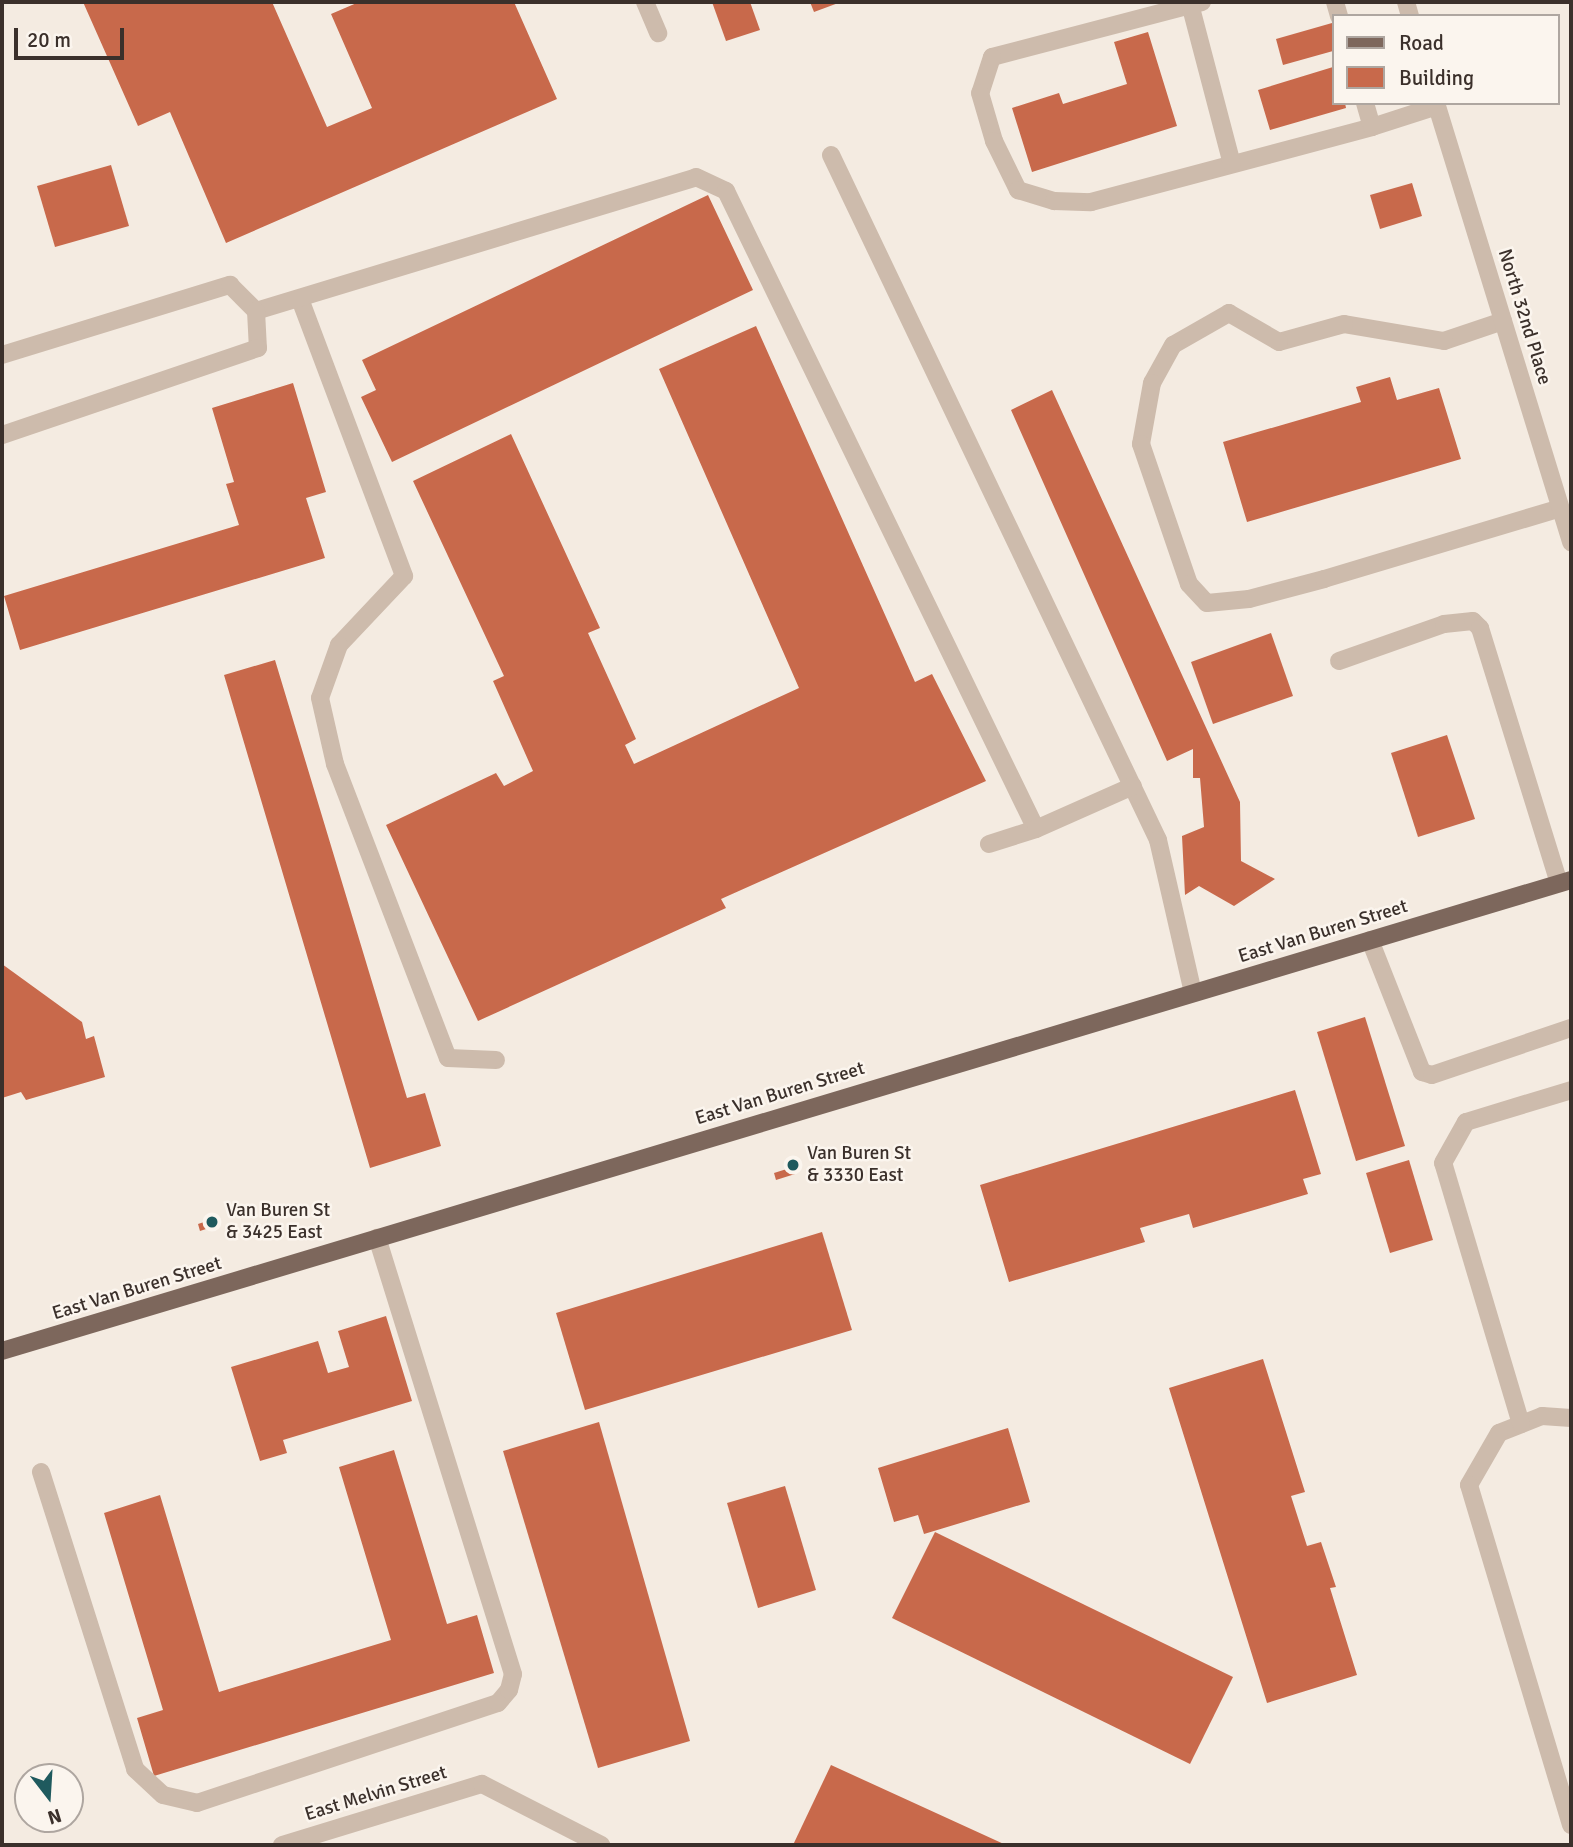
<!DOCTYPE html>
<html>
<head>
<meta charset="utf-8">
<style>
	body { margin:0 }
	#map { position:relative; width:1573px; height:1847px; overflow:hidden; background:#f4ebe1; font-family:Signika,sans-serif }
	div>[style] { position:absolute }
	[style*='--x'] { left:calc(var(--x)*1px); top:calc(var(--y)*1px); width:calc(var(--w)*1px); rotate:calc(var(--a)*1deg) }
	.building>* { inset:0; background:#c8694b }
	.lane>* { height:18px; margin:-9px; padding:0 9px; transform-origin:9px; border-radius:9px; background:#cdbbac }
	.street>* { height:18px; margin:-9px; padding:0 9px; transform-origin:9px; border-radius:9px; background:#cdbbac }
	.primary>* { height:18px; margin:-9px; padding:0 9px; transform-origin:9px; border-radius:9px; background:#7d675c }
	.dots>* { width:19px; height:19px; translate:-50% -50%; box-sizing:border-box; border:4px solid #fbf5ee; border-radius:50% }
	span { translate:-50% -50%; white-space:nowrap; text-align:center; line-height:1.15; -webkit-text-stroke:5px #fbf5ee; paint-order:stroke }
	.street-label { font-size:19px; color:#3b302b }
	.poi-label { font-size:19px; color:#3b302b }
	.left { translate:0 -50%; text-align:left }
	.frame { position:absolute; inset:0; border:4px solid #3b302b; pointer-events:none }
	.legend { position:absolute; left:1332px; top:14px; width:228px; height:91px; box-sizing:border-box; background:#fbf5ee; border:2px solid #aea6a0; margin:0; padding:9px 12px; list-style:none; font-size:21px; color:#3b302b }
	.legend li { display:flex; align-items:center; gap:14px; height:35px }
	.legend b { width:35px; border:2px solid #aea6a0 }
	.north { position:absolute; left:14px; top:1763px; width:70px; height:70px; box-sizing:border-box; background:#fbf5ee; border:2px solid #aea6a0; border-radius:50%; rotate:163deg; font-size:19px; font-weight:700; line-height:28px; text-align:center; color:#3b302b }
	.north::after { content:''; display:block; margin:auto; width:24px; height:32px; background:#1f5a5e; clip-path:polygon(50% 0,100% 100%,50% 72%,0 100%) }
	.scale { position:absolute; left:14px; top:28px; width:110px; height:32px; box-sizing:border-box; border:4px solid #3b302b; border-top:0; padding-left:9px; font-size:21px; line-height:24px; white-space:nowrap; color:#3b302b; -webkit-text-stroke:5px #fbf5ee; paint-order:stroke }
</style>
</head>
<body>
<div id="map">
	<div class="building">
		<div style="clip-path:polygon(83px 2px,272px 2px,327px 127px,372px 108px,331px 14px,359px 2px,514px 2px,557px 99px,226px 243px,170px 112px,138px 126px)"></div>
		<div style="clip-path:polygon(712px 2px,750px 2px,760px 30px,726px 41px)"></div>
		<div style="clip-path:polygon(810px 2px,841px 2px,814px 12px)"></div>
		<div style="clip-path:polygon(1332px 23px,1333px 51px,1283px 65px,1276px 39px)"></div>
		<div style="clip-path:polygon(1148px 32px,1177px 126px,1032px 172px,1012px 108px,1059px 93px,1063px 104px,1127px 84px,1114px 42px)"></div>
		<div style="clip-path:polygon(1333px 67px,1333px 103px,1345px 103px,1346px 108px,1270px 130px,1258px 90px)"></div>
		<div style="clip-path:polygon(111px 165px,129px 226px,55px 247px,37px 186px)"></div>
		<div style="clip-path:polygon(1412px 183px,1422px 216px,1380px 229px,1370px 195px)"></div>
		<div style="clip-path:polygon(708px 195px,753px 290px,392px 462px,361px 397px,376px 390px,362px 360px)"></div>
		<div style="clip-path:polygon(756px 326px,915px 682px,932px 674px,986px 781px,721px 899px,726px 908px,478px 1021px,386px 825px,496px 773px,504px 786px,533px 771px,493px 681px,504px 676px,413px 481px,511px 434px,600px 628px,588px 633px,636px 739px,625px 745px,634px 764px,799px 688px,659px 369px)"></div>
		<div style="clip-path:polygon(1390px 377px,1397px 400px,1439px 388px,1461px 459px,1247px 522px,1223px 442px,1361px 402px,1356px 387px)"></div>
		<div style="clip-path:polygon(293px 383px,326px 492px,306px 498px,325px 558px,20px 650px,4px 596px,239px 525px,226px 484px,234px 482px,212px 408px)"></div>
		<div style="clip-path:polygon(1052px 390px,1240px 802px,1241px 861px,1275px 879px,1234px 906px,1199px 886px,1185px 895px,1182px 836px,1204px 827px,1200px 778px,1193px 778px,1193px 749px,1167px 761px,1011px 410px)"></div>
		<div style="clip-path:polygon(1271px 633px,1293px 696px,1213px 724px,1191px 662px)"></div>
		<div style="clip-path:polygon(275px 660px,407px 1098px,425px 1093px,441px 1146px,370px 1168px,224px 675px)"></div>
		<div style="clip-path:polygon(1447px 735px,1475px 819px,1418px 837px,1391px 753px)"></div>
		<div style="clip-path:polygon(2px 964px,82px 1022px,86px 1039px,94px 1036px,105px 1077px,26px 1100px,21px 1092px,2px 1098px)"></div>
		<div style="clip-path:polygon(1365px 1017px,1405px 1146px,1356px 1161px,1317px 1032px)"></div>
		<div style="clip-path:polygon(1295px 1090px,1321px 1174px,1303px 1179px,1308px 1194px,1193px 1228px,1189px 1214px,1140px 1228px,1145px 1242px,1009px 1282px,980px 1185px)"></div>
		<div style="clip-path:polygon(1409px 1160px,1433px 1240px,1390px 1253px,1366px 1173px)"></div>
		<div style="clip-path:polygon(793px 1167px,795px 1174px,776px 1180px,774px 1173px)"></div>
		<div style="clip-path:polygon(216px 1218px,218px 1225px,200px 1231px,198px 1224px)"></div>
		<div style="clip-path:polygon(822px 1232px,852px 1330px,585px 1410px,556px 1313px)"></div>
		<div style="clip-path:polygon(386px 1316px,412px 1401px,283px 1440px,287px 1453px,260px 1461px,231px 1367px,318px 1341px,328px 1373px,349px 1367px,338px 1331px)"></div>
		<div style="clip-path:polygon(1263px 1359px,1305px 1492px,1291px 1496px,1307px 1546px,1321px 1542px,1336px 1587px,1330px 1588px,1357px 1675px,1267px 1703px,1169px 1388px)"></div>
		<div style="clip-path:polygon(599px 1422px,690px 1741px,598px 1768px,503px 1451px)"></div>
		<div style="clip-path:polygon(1008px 1428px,1030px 1502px,924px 1534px,918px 1515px,894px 1522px,878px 1468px)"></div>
		<div style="clip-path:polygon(394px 1450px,447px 1624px,477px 1615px,494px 1673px,154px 1776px,137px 1718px,163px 1710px,104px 1513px,160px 1495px,219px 1692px,391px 1640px,339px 1467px)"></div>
		<div style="clip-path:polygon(785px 1486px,816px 1590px,758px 1608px,727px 1503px)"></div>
		<div style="clip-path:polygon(935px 1532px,1233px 1677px,1190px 1764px,892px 1618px)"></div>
		<div style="clip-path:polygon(831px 1765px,1006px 1845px,793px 1845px)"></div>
	</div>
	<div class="lane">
		<div style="--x:645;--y:2;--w:34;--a:67"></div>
		<div style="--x:1202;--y:2;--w:217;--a:165.3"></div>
		<div style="--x:992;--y:57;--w:38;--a:108"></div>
		<div style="--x:980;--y:93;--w:50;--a:73.7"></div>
		<div style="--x:994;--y:141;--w:55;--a:63.9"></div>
		<div style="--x:1018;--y:190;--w:38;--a:17"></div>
		<div style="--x:1054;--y:201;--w:37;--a:2"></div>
		<div style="--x:1091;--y:202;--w:291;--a:-14.9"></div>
		<div style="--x:1335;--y:2;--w:15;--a:74"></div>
		<div style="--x:1190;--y:4;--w:165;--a:75.3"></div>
		<div style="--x:1365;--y:103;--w:25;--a:74"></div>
		<div style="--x:1372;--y:127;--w:68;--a:-17.9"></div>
		<div style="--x:831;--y:155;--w:759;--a:64.48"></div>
		<div style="--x:1158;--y:840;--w:157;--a:77.1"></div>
		<div style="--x:300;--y:299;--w:296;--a:69.4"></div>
		<div style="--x:404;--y:576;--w:95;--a:133.3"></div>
		<div style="--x:339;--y:645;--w:56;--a:109.7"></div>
		<div style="--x:320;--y:698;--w:68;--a:77.2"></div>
		<div style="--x:335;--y:764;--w:315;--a:69"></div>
		<div style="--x:448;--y:1058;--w:48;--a:2.4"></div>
		<div style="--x:256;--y:311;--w:460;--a:-16.9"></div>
		<div style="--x:696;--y:177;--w:33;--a:25"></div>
		<div style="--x:726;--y:191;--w:709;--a:64.09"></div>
		<div style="--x:1503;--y:321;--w:62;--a:161.3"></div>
		<div style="--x:1444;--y:341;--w:101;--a:-170.4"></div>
		<div style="--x:1344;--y:324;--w:67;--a:164.5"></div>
		<div style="--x:1279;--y:342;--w:58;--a:-149.9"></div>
		<div style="--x:1229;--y:313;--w:64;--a:150.3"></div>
		<div style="--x:1173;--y:345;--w:43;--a:118.9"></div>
		<div style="--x:1152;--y:383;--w:62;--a:100.2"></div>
		<div style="--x:1141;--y:444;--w:148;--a:71.1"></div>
		<div style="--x:1189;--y:584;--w:26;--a:47"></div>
		<div style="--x:1207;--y:603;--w:42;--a:-5.4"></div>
		<div style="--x:1249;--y:599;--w:78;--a:-14.9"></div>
		<div style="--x:1324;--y:579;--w:246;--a:-16.7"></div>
		<div style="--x:2;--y:355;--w:239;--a:-17.1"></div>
		<div style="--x:230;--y:285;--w:37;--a:45"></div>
		<div style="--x:256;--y:311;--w:37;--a:87"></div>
		<div style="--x:258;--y:348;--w:270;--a:161.2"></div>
		<div style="--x:1339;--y:661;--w:111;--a:-19.4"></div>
		<div style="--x:1444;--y:624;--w:29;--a:-6"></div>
		<div style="--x:1473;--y:621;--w:10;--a:45"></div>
		<div style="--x:1480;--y:628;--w:267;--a:72.8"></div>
		<div style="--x:989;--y:844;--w:49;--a:-17.7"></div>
		<div style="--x:1036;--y:829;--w:106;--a:-23.9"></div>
		<div style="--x:1370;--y:940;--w:142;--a:68.5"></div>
		<div style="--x:1422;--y:1072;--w:10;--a:17"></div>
		<div style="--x:1432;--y:1075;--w:147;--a:-18.7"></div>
		<div style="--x:1571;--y:1418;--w:29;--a:-176"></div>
		<div style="--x:1542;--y:1416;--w:46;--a:158.4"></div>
		<div style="--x:1499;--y:1433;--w:60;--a:120"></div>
		<div style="--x:1469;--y:1485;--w:355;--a:73.3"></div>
		<div style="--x:1521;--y:1424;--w:272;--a:-106.6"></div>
		<div style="--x:1443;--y:1163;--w:47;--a:-60.7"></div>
		<div style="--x:1466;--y:1122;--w:110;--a:-16.9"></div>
		<div style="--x:41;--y:1472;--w:312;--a:72.4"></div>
		<div style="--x:135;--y:1769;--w:38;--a:43"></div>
		<div style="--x:163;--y:1795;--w:35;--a:13"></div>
		<div style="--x:197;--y:1803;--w:317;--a:-18.4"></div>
		<div style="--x:498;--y:1703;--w:17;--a:-50"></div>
		<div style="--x:509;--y:1690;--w:16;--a:-76"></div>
		<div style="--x:513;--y:1674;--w:457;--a:-107.3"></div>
	</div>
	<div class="street">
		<div style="--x:1406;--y:2;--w:15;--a:74"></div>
		<div style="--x:1436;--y:103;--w:460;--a:72.9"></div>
		<div style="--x:282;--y:1845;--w:209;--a:-17"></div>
		<div style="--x:482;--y:1784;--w:134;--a:27.1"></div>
	</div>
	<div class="primary">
		<div style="--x:2;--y:1351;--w:1638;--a:-16.71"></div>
	</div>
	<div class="dots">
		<div style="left:793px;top:1165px;background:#1f5a5e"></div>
		<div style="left:212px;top:1222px;background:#1f5a5e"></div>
	</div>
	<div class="street-label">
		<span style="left:1524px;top:317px;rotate:73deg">North 32nd Place</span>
		<span style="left:1323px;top:932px;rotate:-17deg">East Van Buren Street</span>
		<span style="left:780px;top:1094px;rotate:-17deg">East Van Buren Street</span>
		<span style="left:137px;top:1289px;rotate:-17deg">East Van Buren Street</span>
		<span style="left:376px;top:1794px;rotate:-17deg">East Melvin Street</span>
	</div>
	<div class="poi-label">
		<span class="left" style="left:807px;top:1165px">Van Buren St<br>&amp; 3330 East</span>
		<span class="left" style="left:226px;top:1222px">Van Buren St<br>&amp; 3425 East</span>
	</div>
	<div class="frame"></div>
	<ul class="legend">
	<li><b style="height:9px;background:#7d675c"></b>Road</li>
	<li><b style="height:19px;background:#c8694b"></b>Building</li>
	</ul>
	<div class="north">N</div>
	<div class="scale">20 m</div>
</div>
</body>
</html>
